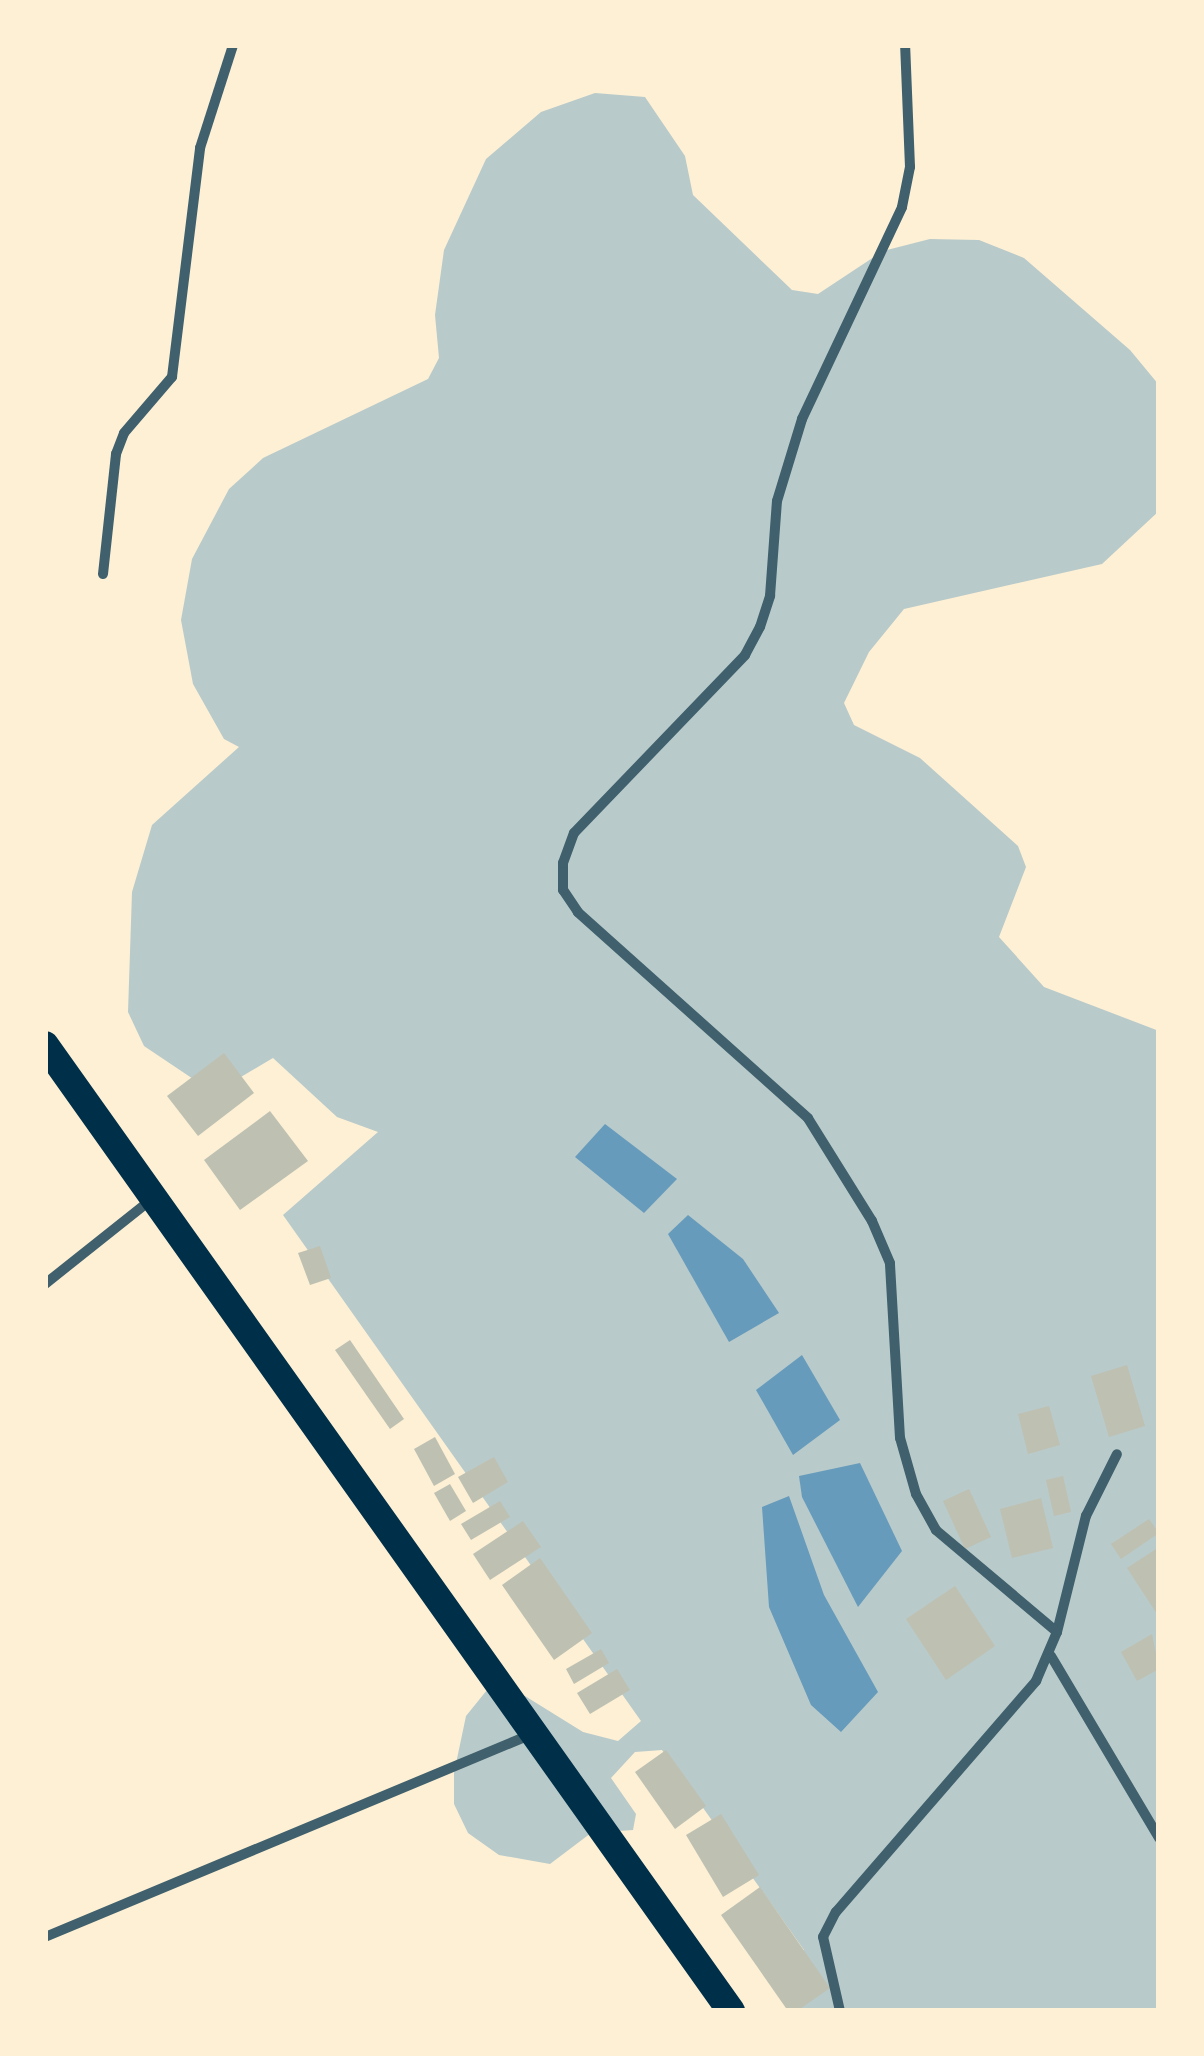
<!DOCTYPE html>
<html>
<head>
<meta charset="utf-8">
<style>
	body { margin:0 }
	#map { position:relative; width:1204px; height:2056px; overflow:hidden; background:#fdf0d5; font-family:Commissioner,sans-serif }
	div>[style] { position:absolute }
	[style*='--x'] { left:calc(var(--x)*1px); top:calc(var(--y)*1px); width:calc(var(--w)*1px); rotate:calc(var(--a)*1deg) }
	.green>* { inset:0; background:#b9caca }
	.water>* { inset:0; background:#669bbc }
	.building>* { inset:0; background:#bec0b2 }
	.minor>* { height:10px; margin:-5px; padding:0 5px; transform-origin:5px; border-radius:5px; background:#3f606c }
	.trunk>* { height:28px; margin:-14px; padding:0 14px; transform-origin:14px; border-radius:14px; background:#003049 }
	span { translate:-50% -50%; white-space:nowrap; text-align:center; line-height:1.15; -webkit-text-stroke:9px #fdf0d5; paint-order:stroke }
	.frame { position:absolute; inset:0; border:48px solid #fdf0d5; pointer-events:none }
</style>
</head>
<body>
<div id="map">
	<div class="green">
		<div style="clip-path:polygon(595px 93px,645px 97px,685px 156px,693px 195px,792px 290px,818px 294px,883px 251px,930px 239px,979px 240px,1024px 258px,1130px 350px,1159px 385px,1159px 511px,1102px 564px,904px 609px,869px 652px,844px 703px,854px 725px,920px 758px,1018px 846px,1026px 867px,999px 937px,1044px 987px,1159px 1031px,1159px 2011px,786px 2011px,804px 1950px,662px 1750px,635px 1752px,611px 1778px,636px 1814px,633px 1830px,591px 1833px,550px 1864px,499px 1855px,468px 1833px,454px 1804px,454px 1773px,466px 1716px,487px 1690px,525px 1696px,583px 1732px,618px 1741px,641px 1721px,283px 1215px,378px 1132px,337px 1117px,273px 1058px,214px 1093px,144px 1046px,128px 1012px,132px 892px,152px 825px,239px 747px,224px 739px,193px 684px,181px 620px,192px 559px,229px 489px,263px 458px,428px 379px,439px 358px,435px 315px,444px 250px,486px 159px,541px 112px)"></div>
	</div>
	<div class="water">
		<div style="clip-path:polygon(605px 1124px,677px 1179px,644px 1213px,575px 1157px)"></div>
		<div style="clip-path:polygon(688px 1215px,743px 1259px,779px 1313px,729px 1342px,668px 1234px)"></div>
		<div style="clip-path:polygon(802px 1355px,840px 1420px,793px 1455px,756px 1390px)"></div>
		<div style="clip-path:polygon(860px 1463px,902px 1551px,858px 1607px,802px 1497px,799px 1476px)"></div>
		<div style="clip-path:polygon(789px 1496px,824px 1595px,878px 1692px,841px 1732px,811px 1705px,769px 1607px,762px 1507px)"></div>
	</div>
	<div class="building">
		<div style="clip-path:polygon(224px 1053px,254px 1093px,198px 1136px,167px 1096px)"></div>
		<div style="clip-path:polygon(270px 1111px,308px 1161px,240px 1210px,204px 1160px)"></div>
		<div style="clip-path:polygon(320px 1246px,331px 1278px,310px 1285px,298px 1253px)"></div>
		<div style="clip-path:polygon(350px 1340px,404px 1419px,390px 1429px,335px 1350px)"></div>
		<div style="clip-path:polygon(1127px 1365px,1145px 1426px,1109px 1437px,1091px 1376px)"></div>
		<div style="clip-path:polygon(1049px 1406px,1060px 1445px,1028px 1454px,1018px 1414px)"></div>
		<div style="clip-path:polygon(435px 1437px,455px 1474px,434px 1486px,414px 1449px)"></div>
		<div style="clip-path:polygon(494px 1457px,508px 1482px,473px 1503px,458px 1477px)"></div>
		<div style="clip-path:polygon(1063px 1476px,1071px 1512px,1054px 1516px,1046px 1480px)"></div>
		<div style="clip-path:polygon(450px 1484px,466px 1511px,450px 1521px,434px 1493px)"></div>
		<div style="clip-path:polygon(969px 1489px,991px 1537px,965px 1549px,943px 1501px)"></div>
		<div style="clip-path:polygon(1041px 1498px,1053px 1548px,1012px 1558px,1000px 1509px)"></div>
		<div style="clip-path:polygon(500px 1501px,510px 1517px,471px 1540px,461px 1524px)"></div>
		<div style="clip-path:polygon(1149px 1519px,1159px 1533px,1121px 1559px,1111px 1544px)"></div>
		<div style="clip-path:polygon(523px 1521px,541px 1547px,490px 1580px,473px 1554px)"></div>
		<div style="clip-path:polygon(1159px 1547px,1159px 1617px,1127px 1568px)"></div>
		<div style="clip-path:polygon(540px 1558px,592px 1633px,554px 1660px,502px 1585px)"></div>
		<div style="clip-path:polygon(955px 1586px,995px 1646px,946px 1680px,906px 1619px)"></div>
		<div style="clip-path:polygon(1152px 1634px,1159px 1669px,1137px 1681px,1121px 1652px)"></div>
		<div style="clip-path:polygon(601px 1649px,609px 1663px,574px 1684px,566px 1669px)"></div>
		<div style="clip-path:polygon(617px 1669px,630px 1690px,590px 1714px,577px 1693px)"></div>
		<div style="clip-path:polygon(666px 1750px,706px 1806px,675px 1829px,635px 1772px)"></div>
		<div style="clip-path:polygon(721px 1814px,759px 1875px,723px 1897px,686px 1835px)"></div>
		<div style="clip-path:polygon(760px 1887px,830px 1988px,797px 2011px,788px 2011px,721px 1915px)"></div>
	</div>
	<div class="minor">
		<div style="--x:103;--y:574;--w:121;--a:-83.8"></div>
		<div style="--x:116;--y:454;--w:22;--a:-69"></div>
		<div style="--x:124;--y:433;--w:74;--a:-49.4"></div>
		<div style="--x:172;--y:377;--w:231;--a:-83"></div>
		<div style="--x:200;--y:148;--w:108;--a:-72.2"></div>
		<div style="--x:45;--y:1284;--w:138;--a:-38.5"></div>
		<div style="--x:1057;--y:1632;--w:120;--a:-76"></div>
		<div style="--x:1086;--y:1516;--w:69;--a:-63.4"></div>
		<div style="--x:1051;--y:1656;--w:212;--a:59.3"></div>
		<div style="--x:45;--y:1937;--w:528;--a:-22.63"></div>
		<div style="--x:840;--y:2011;--w:76;--a:-102.9"></div>
		<div style="--x:823;--y:1937;--w:28;--a:-63"></div>
		<div style="--x:836;--y:1912;--w:306;--a:-49.1"></div>
		<div style="--x:1036;--y:1681;--w:53;--a:-66.8"></div>
		<div style="--x:1057;--y:1632;--w:158;--a:-139.9"></div>
		<div style="--x:936;--y:1530;--w:41;--a:-119.1"></div>
		<div style="--x:916;--y:1494;--w:58;--a:-105.9"></div>
		<div style="--x:900;--y:1438;--w:175;--a:-93.3"></div>
		<div style="--x:890;--y:1263;--w:46;--a:-113.2"></div>
		<div style="--x:872;--y:1221;--w:121;--a:-121.9"></div>
		<div style="--x:808;--y:1118;--w:309;--a:-138.2"></div>
		<div style="--x:578;--y:912;--w:27;--a:-124"></div>
		<div style="--x:563;--y:890;--w:27;--a:-90"></div>
		<div style="--x:563;--y:863;--w:32;--a:-70"></div>
		<div style="--x:574;--y:833;--w:247;--a:-46.1"></div>
		<div style="--x:745;--y:655;--w:32;--a:-62"></div>
		<div style="--x:760;--y:627;--w:33;--a:-72"></div>
		<div style="--x:770;--y:596;--w:95;--a:-85.8"></div>
		<div style="--x:777;--y:501;--w:86;--a:-73"></div>
		<div style="--x:802;--y:419;--w:234;--a:-64.7"></div>
		<div style="--x:902;--y:207;--w:41;--a:-78.7"></div>
		<div style="--x:910;--y:167;--w:122;--a:-92.3"></div>
	</div>
	<div class="trunk">
		<div style="--x:45;--y:1045;--w:1185;--a:54.62"></div>
	</div>
	<div class="frame"></div>
</div>
</body>
</html>
